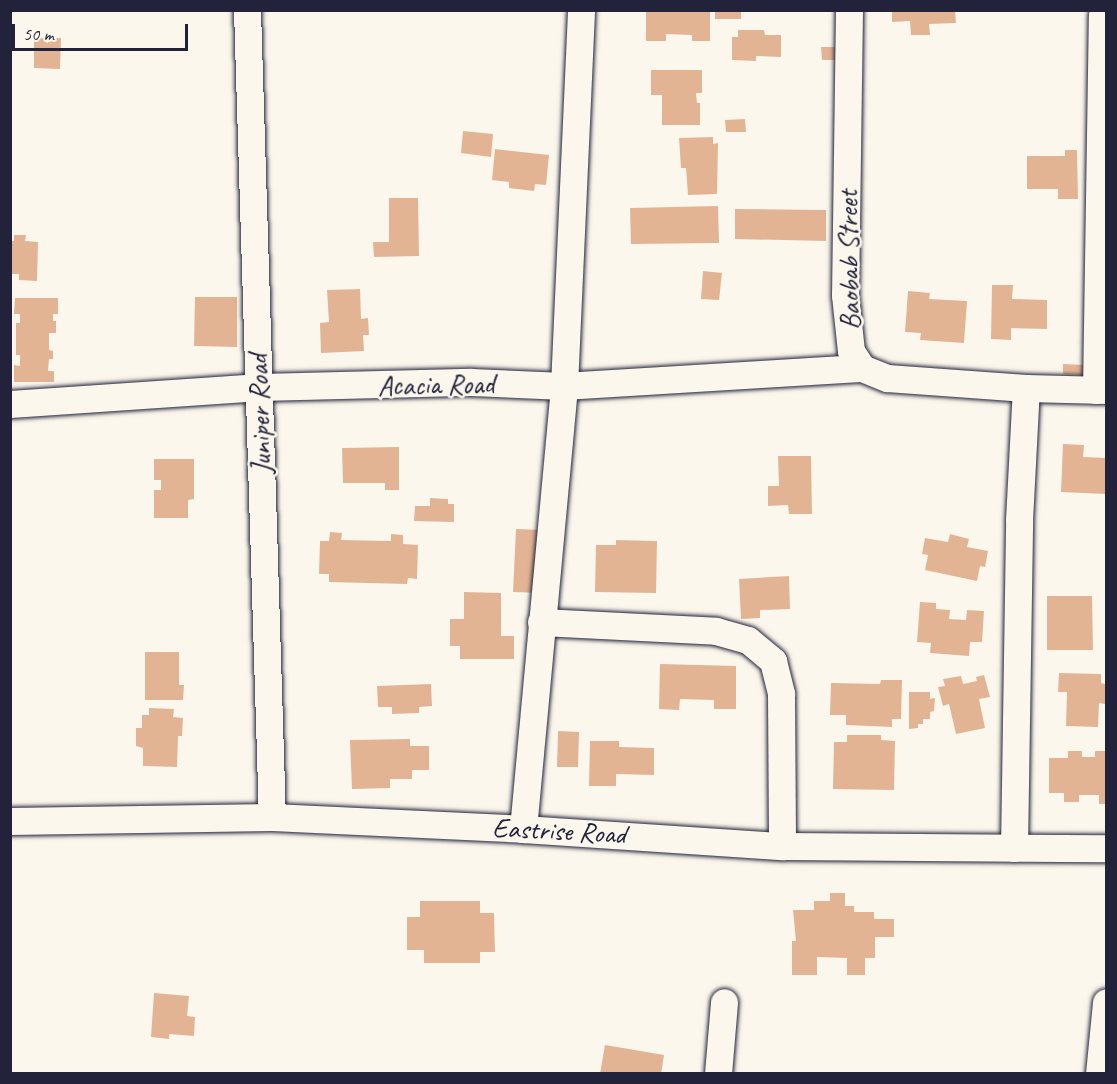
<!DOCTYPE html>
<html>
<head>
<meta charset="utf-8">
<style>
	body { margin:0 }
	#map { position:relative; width:1117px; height:1084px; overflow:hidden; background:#fbf7ec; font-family:Caveat,sans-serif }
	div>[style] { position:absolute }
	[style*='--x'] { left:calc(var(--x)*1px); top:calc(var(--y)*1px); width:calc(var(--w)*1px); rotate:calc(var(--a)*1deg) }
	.building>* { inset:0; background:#e3b494 }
	.roads { filter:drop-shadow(0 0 2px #22223b) drop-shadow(0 0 2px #22223b) }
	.minor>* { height:27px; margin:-13.5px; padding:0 13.5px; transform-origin:13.5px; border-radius:13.5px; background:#fbf7ec }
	span { translate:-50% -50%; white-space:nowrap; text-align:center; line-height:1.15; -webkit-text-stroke:5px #fbf7ec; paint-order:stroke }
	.street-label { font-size:28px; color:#22223b }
	.frame { position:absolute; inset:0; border:12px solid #22223b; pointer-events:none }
	.scale { position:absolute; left:12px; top:24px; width:176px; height:27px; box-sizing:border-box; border:3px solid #22223b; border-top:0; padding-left:8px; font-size:18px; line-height:21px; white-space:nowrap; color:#22223b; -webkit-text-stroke:4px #fbf7ec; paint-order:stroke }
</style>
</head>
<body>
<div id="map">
	<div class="building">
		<div style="clip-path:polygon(646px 10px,710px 10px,710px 41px,692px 41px,692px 35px,666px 34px,666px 41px,646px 41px)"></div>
		<div style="clip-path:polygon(715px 10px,741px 10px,741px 19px,715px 19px)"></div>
		<div style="clip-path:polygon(892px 10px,955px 10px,956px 23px,929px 24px,930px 35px,911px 35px,910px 21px,892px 22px)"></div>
		<div style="clip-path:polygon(738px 30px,764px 30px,765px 35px,781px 35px,781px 57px,756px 56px,756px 61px,732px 60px,732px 37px,738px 37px)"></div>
		<div style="clip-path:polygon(34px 38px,61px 38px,60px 69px,34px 68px)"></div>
		<div style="clip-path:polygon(821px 47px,835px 47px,835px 60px,822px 60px)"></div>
		<div style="clip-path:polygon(651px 70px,702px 70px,702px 93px,696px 93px,697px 103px,700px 103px,700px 125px,662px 125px,662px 95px,651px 95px)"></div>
		<div style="clip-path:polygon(745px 119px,746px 132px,726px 132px,725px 120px)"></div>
		<div style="clip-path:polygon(463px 131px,493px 134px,491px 157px,461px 153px)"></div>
		<div style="clip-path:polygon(713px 137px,713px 144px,718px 143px,717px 194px,688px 195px,686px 168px,681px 168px,679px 138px)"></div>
		<div style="clip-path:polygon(495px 149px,549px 155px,546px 185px,535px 184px,534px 191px,509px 188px,509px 182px,492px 180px)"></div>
		<div style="clip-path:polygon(1065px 150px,1077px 150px,1078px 199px,1058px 199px,1058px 189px,1027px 189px,1027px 156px,1065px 156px)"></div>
		<div style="clip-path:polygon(389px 198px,418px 198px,419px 256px,374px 257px,373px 242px,389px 242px)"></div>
		<div style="clip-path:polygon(718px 206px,719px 243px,631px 244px,630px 208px)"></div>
		<div style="clip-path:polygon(735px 209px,826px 210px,826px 241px,735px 239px)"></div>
		<div style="clip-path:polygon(14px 235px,26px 235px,25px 241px,38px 242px,37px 281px,19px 280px,19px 274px,10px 274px,10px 241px,14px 241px)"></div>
		<div style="clip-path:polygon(703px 271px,722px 273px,719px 300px,701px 299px)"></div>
		<div style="clip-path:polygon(992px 285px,1013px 285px,1012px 299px,1047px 300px,1047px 329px,1011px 328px,1011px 340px,991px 339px)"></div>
		<div style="clip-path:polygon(360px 289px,361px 319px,368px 318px,369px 335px,363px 335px,364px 351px,321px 353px,320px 323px,329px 322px,327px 290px)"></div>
		<div style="clip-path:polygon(908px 291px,930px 293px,929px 299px,967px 301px,964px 343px,920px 340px,921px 333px,905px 332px)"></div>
		<div style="clip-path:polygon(195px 297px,237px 297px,237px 347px,194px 346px)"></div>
		<div style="clip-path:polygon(15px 298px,58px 298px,58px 314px,53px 314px,53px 321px,56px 321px,56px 333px,49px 333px,49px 350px,53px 351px,53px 359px,49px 359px,48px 371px,54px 371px,54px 382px,14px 382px,14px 365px,20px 366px,20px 355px,16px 355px,16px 323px,20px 323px,20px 314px,14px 314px)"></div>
		<div style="clip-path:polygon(1063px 364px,1084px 365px,1084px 375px,1063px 374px)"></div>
		<div style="clip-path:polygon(1063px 444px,1084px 445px,1083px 457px,1106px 458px,1106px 494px,1061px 492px)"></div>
		<div style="clip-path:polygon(399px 447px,399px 490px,385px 490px,385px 483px,343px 483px,342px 448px)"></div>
		<div style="clip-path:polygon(778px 456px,811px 456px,812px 514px,789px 514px,788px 505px,768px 506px,768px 486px,779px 486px)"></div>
		<div style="clip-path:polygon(154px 459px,194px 459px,194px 499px,188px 500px,188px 518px,154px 518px,154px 490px,161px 490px,161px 480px,154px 480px)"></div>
		<div style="clip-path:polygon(430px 498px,448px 499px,448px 504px,454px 504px,454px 522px,414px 521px,415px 506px,430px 506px)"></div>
		<div style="clip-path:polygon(516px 529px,543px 530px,541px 593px,513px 592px)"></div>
		<div style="clip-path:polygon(330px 532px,342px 533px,341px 540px,391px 541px,391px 534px,403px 535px,403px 544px,418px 545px,417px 579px,408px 578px,407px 584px,329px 582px,329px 574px,319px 574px,320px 541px,329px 541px)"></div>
		<div style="clip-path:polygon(950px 534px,969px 539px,967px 547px,988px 551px,985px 567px,980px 566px,977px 581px,925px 570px,928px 555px,922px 554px,925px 538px,948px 542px)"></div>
		<div style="clip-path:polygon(616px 540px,657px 541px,656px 593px,595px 592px,596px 545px,616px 545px)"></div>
		<div style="clip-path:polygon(789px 576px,790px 609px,760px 610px,760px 618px,741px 619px,739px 579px)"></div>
		<div style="clip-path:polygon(464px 592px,501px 593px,501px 636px,514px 636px,514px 659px,460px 659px,460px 646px,450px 646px,450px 619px,464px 619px)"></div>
		<div style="clip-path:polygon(1047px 596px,1092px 596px,1093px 650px,1047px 650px)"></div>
		<div style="clip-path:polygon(920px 602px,936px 603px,936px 609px,950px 610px,949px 619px,966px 620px,967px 610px,984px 611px,982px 642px,970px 642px,969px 656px,930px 653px,931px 643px,917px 642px)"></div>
		<div style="clip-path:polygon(145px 652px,179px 652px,179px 685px,184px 685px,183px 700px,145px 700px)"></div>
		<div style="clip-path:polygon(660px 664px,736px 666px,736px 709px,714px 709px,714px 700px,680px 699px,679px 710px,659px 709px)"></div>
		<div style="clip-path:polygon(1059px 673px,1101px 674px,1101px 683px,1105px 684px,1105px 704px,1099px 703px,1098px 727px,1066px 726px,1067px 692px,1058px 692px)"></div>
		<div style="clip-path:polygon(984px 675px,990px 697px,979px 699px,985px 728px,956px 734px,949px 704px,943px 706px,938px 687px,945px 686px,943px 679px,961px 676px,963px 684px,977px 681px,976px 677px)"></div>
		<div style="clip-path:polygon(881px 680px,902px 680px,901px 719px,892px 719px,892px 727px,846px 725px,846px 715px,830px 715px,831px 683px,880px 684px)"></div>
		<div style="clip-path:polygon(431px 684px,432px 706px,419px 707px,419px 713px,392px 714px,392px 707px,378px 707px,377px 686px)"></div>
		<div style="clip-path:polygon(909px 692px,930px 692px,930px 699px,935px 698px,934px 711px,930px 712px,930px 719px,923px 719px,923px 724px,918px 724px,918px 728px,909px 729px)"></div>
		<div style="clip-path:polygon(149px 708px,174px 709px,173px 717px,183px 718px,182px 736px,178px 736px,177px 767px,143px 766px,143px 748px,136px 746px,136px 728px,142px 728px,142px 715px,149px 715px)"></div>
		<div style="clip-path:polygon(558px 731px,579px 732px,578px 767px,557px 767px)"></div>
		<div style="clip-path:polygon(847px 735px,881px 735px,881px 740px,895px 741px,894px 790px,833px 789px,834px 742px,847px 742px)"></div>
		<div style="clip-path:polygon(410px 739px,410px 746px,429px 746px,429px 770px,412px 770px,412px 779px,390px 779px,390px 788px,352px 789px,350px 740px)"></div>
		<div style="clip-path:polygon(590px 741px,619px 741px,619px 747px,654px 748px,654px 775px,616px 774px,616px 786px,589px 786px)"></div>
		<div style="clip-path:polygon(1068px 751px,1082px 751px,1082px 757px,1095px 757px,1095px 751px,1106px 751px,1106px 804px,1099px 804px,1099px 795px,1079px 795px,1079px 802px,1064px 802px,1064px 793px,1049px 793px,1049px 758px,1068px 758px)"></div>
		<div style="clip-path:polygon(830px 893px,845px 893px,845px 906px,854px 906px,854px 912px,874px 912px,874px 919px,894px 919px,894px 937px,875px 937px,875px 958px,865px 958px,865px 975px,847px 975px,847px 958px,817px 957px,817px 975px,792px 975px,792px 941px,796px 941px,793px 910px,814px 910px,814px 901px,830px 901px)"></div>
		<div style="clip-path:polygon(420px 901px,480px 901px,480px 913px,494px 913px,495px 952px,480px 952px,480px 963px,424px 963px,424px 950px,407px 950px,407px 917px,420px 917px)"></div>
		<div style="clip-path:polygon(154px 993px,189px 996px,187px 1016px,195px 1017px,194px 1036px,169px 1034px,169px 1039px,151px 1037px)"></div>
		<div style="clip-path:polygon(605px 1045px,664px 1055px,661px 1074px,600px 1074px)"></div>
	</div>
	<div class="roads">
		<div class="minor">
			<div style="--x:247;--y:10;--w:807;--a:88.23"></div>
			<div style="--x:849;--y:10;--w:285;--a:90.8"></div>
			<div style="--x:845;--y:295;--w:56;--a:83.9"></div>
			<div style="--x:851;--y:351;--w:20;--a:57"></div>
			<div style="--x:862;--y:368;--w:27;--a:22"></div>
			<div style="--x:887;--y:378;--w:139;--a:4.1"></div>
			<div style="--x:1026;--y:388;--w:80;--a:1.4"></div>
			<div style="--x:1096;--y:390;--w:374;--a:-89.1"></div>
			<div style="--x:1102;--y:16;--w:4;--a:0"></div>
			<div style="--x:10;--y:404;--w:251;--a:-3.9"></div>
			<div style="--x:260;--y:387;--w:211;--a:-1.4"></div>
			<div style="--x:471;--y:382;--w:93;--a:2.5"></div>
			<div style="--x:564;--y:386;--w:299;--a:-3.5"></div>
			<div style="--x:541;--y:622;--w:175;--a:2.9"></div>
			<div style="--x:716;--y:631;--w:33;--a:16"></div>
			<div style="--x:748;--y:640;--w:33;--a:40"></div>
			<div style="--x:773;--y:661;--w:34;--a:76"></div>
			<div style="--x:781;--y:694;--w:152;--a:89.6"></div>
			<div style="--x:10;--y:821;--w:262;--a:-0.9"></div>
			<div style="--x:272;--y:817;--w:251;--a:2.7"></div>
			<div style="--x:523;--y:829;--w:260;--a:3.8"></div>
			<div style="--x:782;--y:846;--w:324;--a:0.4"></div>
			<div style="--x:523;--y:829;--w:445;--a:-84.7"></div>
			<div style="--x:564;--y:386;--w:376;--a:-87.4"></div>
			<div style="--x:1014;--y:848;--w:328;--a:-89.1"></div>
			<div style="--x:1019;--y:520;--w:132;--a:-87"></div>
			<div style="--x:718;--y:1074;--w:72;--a:-85.2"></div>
			<div style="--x:1099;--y:1074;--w:72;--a:-84.4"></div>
		</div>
	</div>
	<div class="street-label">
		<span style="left:849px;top:260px;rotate:-91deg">Baobab Street</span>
		<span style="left:436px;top:385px;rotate:-1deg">Acacia Road</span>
		<span style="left:260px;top:414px;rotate:-92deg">Juniper Road</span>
		<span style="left:559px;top:831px;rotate:3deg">Eastrise Road</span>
	</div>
	<div class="frame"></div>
	<div class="scale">50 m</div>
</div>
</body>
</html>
